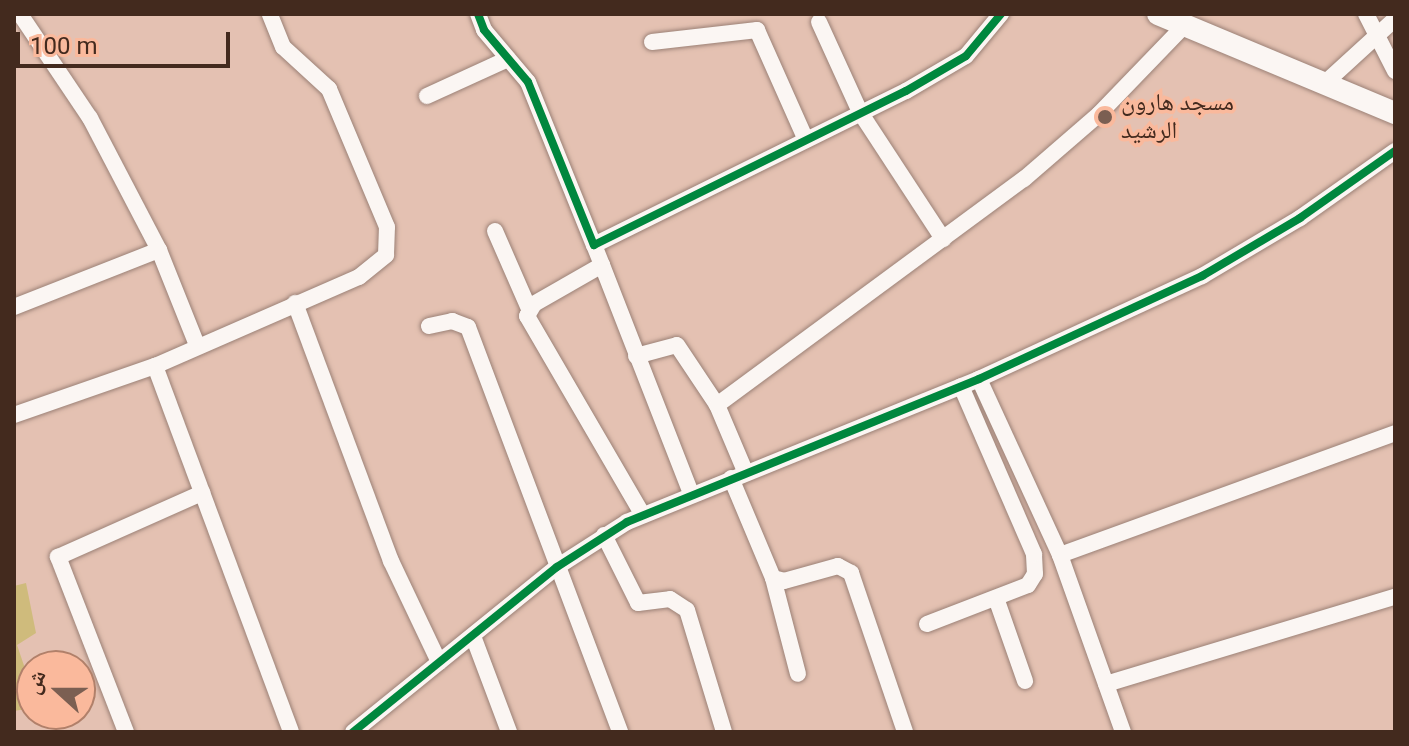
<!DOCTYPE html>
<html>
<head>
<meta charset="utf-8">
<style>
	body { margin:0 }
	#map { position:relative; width:1409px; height:746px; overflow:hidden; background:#e4c1b2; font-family:Roboto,"Noto Naskh Arabic",sans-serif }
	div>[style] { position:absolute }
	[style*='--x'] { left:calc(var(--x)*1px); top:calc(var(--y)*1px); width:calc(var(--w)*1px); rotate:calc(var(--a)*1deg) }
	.green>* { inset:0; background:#cfbb7c }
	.roads { filter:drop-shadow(0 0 2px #9b8176) drop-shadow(0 0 2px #9b8176) }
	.street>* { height:16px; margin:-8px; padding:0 8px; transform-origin:8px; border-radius:8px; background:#fbf6f3 }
	.secondary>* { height:22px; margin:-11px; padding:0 11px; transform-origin:11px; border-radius:11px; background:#fbf6f3 }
	.cycleway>* { height:8px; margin:-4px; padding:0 4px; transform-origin:4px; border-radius:4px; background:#00873e }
	.dots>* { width:22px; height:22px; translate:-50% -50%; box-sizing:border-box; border:4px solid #fab99c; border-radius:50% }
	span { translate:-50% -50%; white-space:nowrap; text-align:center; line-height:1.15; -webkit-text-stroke:7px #fab99c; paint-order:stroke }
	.poi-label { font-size:24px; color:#432a1e }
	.left { translate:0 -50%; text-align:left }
	.frame { position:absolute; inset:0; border:16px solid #432a1e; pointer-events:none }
	.north { position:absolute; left:16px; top:650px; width:80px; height:80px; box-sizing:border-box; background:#fab99c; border:2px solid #b1806a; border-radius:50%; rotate:291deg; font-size:22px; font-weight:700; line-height:32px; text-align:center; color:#432a1e }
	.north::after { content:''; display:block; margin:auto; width:28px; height:36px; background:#7b5f52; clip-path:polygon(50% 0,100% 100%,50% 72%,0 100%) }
	.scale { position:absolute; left:16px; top:32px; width:214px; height:36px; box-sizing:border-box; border:4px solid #432a1e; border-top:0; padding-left:10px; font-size:24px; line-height:28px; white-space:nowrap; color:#432a1e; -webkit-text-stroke:6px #fab99c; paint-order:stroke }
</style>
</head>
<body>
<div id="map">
	<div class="green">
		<div style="clip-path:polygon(26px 583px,36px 633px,17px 645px,32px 689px,32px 708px,14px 711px,14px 586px)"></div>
	</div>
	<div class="roads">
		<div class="street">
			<div style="--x:20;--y:14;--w:125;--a:56.1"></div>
			<div style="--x:90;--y:118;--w:149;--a:62.4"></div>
			<div style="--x:159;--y:250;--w:102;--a:68.2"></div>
			<div style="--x:478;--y:14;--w:17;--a:69"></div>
			<div style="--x:484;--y:30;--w:68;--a:49.8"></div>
			<div style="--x:528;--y:82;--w:176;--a:68"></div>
			<div style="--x:594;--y:245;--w:348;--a:-26.3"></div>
			<div style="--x:906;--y:91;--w:69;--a:-30.3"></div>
			<div style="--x:966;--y:56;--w:55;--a:-50.2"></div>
			<div style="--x:1366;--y:14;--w:64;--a:63"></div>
			<div style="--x:819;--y:22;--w:99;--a:65.5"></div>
			<div style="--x:860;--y:112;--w:152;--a:56.8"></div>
			<div style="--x:652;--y:42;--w:106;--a:-6.5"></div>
			<div style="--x:757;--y:30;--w:120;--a:66"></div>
			<div style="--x:1325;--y:83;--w:95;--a:-42.4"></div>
			<div style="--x:427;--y:96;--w:89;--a:-24.6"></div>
			<div style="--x:495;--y:231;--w:85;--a:66.4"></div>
			<div style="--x:594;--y:245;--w:22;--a:68"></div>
			<div style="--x:602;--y:265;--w:78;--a:150.2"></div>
			<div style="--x:534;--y:304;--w:14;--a:120"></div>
			<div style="--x:527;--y:316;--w:230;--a:59.8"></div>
			<div style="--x:602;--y:265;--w:245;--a:68.7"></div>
			<div style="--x:295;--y:303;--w:275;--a:69.6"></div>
			<div style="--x:391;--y:561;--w:112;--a:64.6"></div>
			<div style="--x:14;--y:307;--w:156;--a:-21.5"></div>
			<div style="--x:429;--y:326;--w:24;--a:-12"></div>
			<div style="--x:452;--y:321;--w:17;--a:21"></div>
			<div style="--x:468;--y:327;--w:433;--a:69.4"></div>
			<div style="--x:636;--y:356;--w:42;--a:-15"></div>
			<div style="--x:677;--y:345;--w:72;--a:56.3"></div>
			<div style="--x:155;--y:366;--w:390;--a:69.6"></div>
			<div style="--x:979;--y:379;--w:194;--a:65.3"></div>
			<div style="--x:1060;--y:555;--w:188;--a:70.4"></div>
			<div style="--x:14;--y:415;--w:149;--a:-19.2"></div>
			<div style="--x:155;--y:366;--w:223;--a:-23.6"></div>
			<div style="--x:359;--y:277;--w:35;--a:-39"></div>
			<div style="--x:386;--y:255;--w:28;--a:-88"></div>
			<div style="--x:387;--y:227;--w:150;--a:-112.8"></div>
			<div style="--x:329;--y:89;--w:62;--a:-137.6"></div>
			<div style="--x:283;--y:47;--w:35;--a:-112"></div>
			<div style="--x:745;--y:471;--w:72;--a:-113"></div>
			<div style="--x:717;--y:405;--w:381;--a:-36.4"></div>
			<div style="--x:1024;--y:179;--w:99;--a:-40.9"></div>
			<div style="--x:1099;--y:114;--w:124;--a:-46"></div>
			<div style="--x:731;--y:478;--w:108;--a:67.2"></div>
			<div style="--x:773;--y:578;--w:11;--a:15"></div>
			<div style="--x:784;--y:581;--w:56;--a:-15.5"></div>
			<div style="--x:838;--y:566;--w:15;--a:28"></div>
			<div style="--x:851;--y:573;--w:168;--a:71.2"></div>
			<div style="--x:604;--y:535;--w:76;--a:63.4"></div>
			<div style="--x:638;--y:603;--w:32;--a:-7"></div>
			<div style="--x:670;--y:599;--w:20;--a:33"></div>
			<div style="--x:687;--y:610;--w:127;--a:73.1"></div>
			<div style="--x:1060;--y:555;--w:357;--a:-20"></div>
			<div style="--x:773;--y:578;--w:99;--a:75.4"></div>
			<div style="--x:996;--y:598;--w:88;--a:70.7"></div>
			<div style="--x:927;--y:624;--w:108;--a:-21.1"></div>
			<div style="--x:1028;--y:585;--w:13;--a:-58"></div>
			<div style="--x:1035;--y:574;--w:20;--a:-93"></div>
			<div style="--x:1034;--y:554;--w:183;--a:-113.5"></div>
			<div style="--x:473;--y:636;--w:103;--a:69.4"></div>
			<div style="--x:1106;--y:684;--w:302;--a:-16.8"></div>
			<div style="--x:126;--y:732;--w:188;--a:-111.2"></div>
			<div style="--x:58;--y:557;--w:158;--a:-24"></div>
			<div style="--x:353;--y:732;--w:262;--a:-39"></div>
			<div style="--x:557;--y:567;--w:83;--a:-32.7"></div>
			<div style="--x:627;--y:522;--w:380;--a:-22.1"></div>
			<div style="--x:979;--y:379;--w:246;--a:-24.8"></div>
			<div style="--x:1202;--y:276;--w:114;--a:-30.6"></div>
			<div style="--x:1300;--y:218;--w:116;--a:-35.2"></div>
		</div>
		<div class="secondary">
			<div style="--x:1158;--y:14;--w:257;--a:22.7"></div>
		</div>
	</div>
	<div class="cycleway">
		<div style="--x:478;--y:14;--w:17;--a:69"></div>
		<div style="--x:484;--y:30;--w:68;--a:49.8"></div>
		<div style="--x:528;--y:82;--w:176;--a:68"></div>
		<div style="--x:594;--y:245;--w:348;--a:-26.3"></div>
		<div style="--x:906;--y:91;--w:69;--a:-30.3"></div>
		<div style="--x:966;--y:56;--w:55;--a:-50.2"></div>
		<div style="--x:353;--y:732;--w:262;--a:-39"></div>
		<div style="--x:557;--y:567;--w:83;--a:-32.7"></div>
		<div style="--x:627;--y:522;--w:380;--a:-22.1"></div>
		<div style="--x:979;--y:379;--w:246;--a:-24.8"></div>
		<div style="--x:1202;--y:276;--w:114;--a:-30.6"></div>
		<div style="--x:1300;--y:218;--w:116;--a:-35.2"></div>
	</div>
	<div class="dots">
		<div style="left:1105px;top:117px;background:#7b5f52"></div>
	</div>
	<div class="poi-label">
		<span class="left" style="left:1121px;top:117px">مسجد هارون<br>الرشيد</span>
	</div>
	<div class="frame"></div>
	<div class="north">ش</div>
	<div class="scale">100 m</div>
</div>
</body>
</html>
